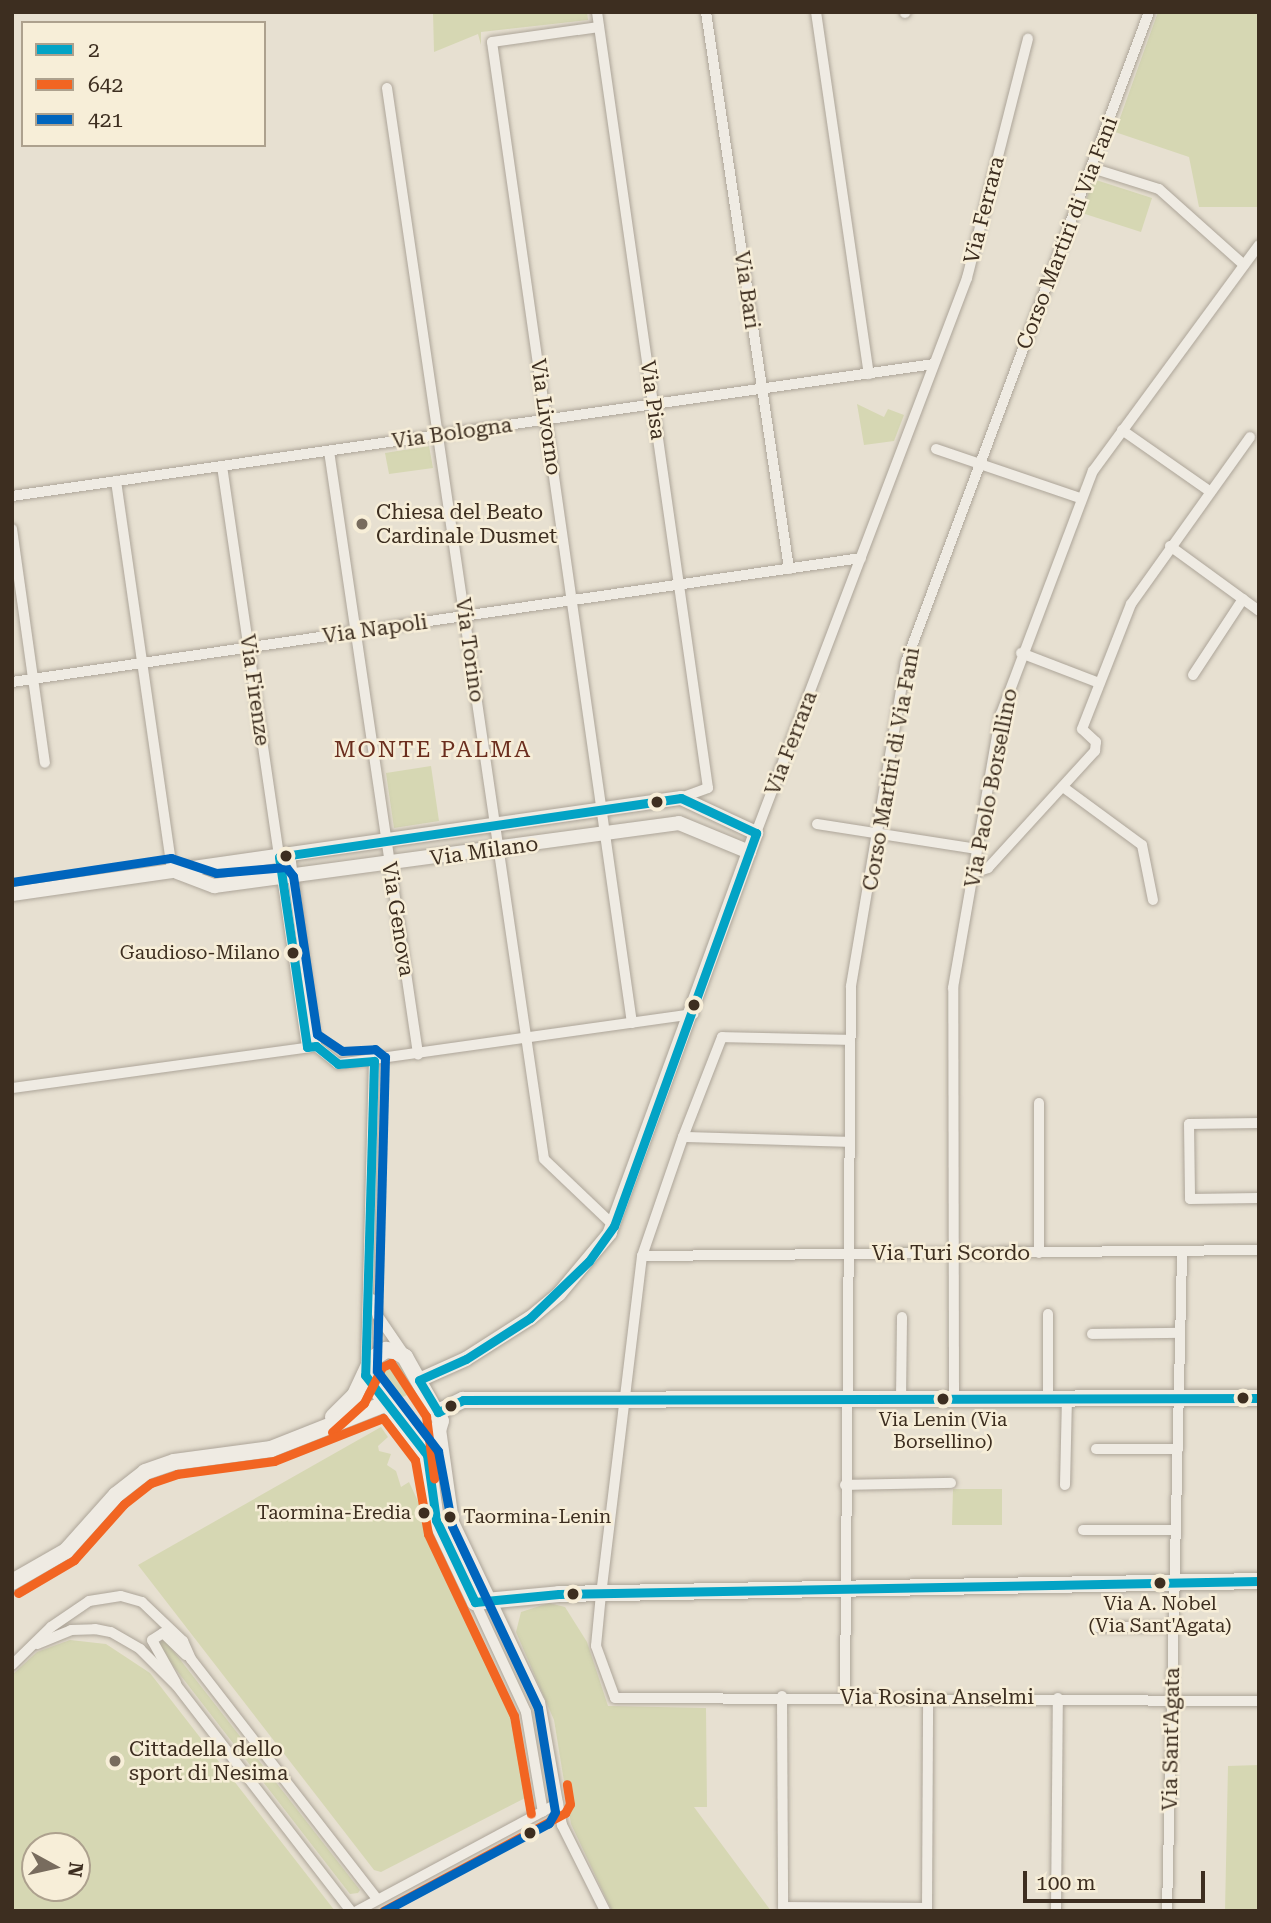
<!DOCTYPE html>
<html>
<head>
<meta charset="utf-8">
<style>
	body { margin:0 }
	#map { position:relative; width:1271px; height:1923px; overflow:hidden; background:#e7e0d1; font-family:"Roboto Serif",serif }
	div>[style] { position:absolute }
	[style*='--x'] { left:calc(var(--x)*1px); top:calc(var(--y)*1px); width:calc(var(--w)*1px); rotate:calc(var(--a)*1deg) }
	.green>* { inset:0; background:#d6d7b3 }
	.roads { filter:drop-shadow(0 0 2px #ada599) drop-shadow(0 0 2px #ada599) }
	.minor>* { height:10px; margin:-5px; padding:0 5px; transform-origin:5px; border-radius:5px; background:#efebe3 }
	.tertiary>* { height:14px; margin:-7px; padding:0 7px; transform-origin:7px; border-radius:7px; background:#efebe3 }
	.secondary>* { height:16px; margin:-8px; padding:0 8px; transform-origin:8px; border-radius:8px; background:#efebe3 }
	.bus-1>* { height:9px; margin:-4.5px; padding:0 4.5px; transform-origin:4.5px; border-radius:4.5px; background:#03a3c5 }
	.bus-2>* { height:9px; margin:-4.5px; padding:0 4.5px; transform-origin:4.5px; border-radius:4.5px; background:#f26522 }
	.bus-3>* { height:9px; margin:-4.5px; padding:0 4.5px; transform-origin:4.5px; border-radius:4.5px; background:#0065bd }
	.dots>* { width:19px; height:19px; translate:-50% -50%; box-sizing:border-box; border:4px solid #f7eed8; border-radius:50% }
	span { translate:-50% -50%; white-space:nowrap; text-align:center; line-height:1.15; -webkit-text-stroke:5px #f7eed8; paint-order:stroke }
	.bus-label { font-size:19px; color:#3d2e20 }
	.right { translate:-100% -50%; text-align:right }
	.left { translate:0 -50%; text-align:left }
	.street-label { font-size:21px; color:#3d2e20 }
	.poi-label { font-size:21px; color:#3d2e20 }
	.neighbourhood-label { font-size:23px; color:#6b2e1e; letter-spacing:2px }
	.frame { position:absolute; inset:0; border:14px solid #3d2e20; pointer-events:none }
	.legend { position:absolute; left:21px; top:21px; width:245px; height:126px; box-sizing:border-box; background:#f7eed8; border:2px solid #ada18e; margin:0; padding:9px 12px; list-style:none; font-size:21px; color:#3d2e20 }
	.legend li { display:flex; align-items:center; gap:14px; height:35px }
	.legend b { width:35px; border:2px solid #ada18e }
	.north { position:absolute; left:21px; top:1832px; width:70px; height:70px; box-sizing:border-box; background:#f7eed8; border:2px solid #ada18e; border-radius:50%; rotate:98deg; font-size:19px; font-weight:700; line-height:28px; text-align:center; color:#3d2e20 }
	.north::after { content:''; display:block; margin:auto; width:24px; height:32px; background:#786c5e; clip-path:polygon(50% 0,100% 100%,50% 72%,0 100%) }
	.scale { position:absolute; left:1023px; top:1871px; width:182px; height:32px; box-sizing:border-box; border:4px solid #3d2e20; border-top:0; padding-left:9px; font-size:21px; line-height:24px; white-space:nowrap; color:#3d2e20; -webkit-text-stroke:5px #f7eed8; paint-order:stroke }
</style>
</head>
<body>
<div id="map">
	<div class="green">
		<div style="clip-path:polygon(433px 12px,587px 12px,588px 20px,481px 32px,481px 45px,478px 34px,434px 52px)"></div>
		<div style="clip-path:polygon(1158px 12px,1259px 12px,1259px 207px,1199px 207px,1189px 157px,1115px 132px)"></div>
		<div style="clip-path:polygon(1093px 179px,1152px 198px,1141px 232px,1082px 213px)"></div>
		<div style="clip-path:polygon(857px 404px,884px 417px,888px 409px,904px 415px,894px 441px,864px 445px)"></div>
		<div style="clip-path:polygon(429px 446px,433px 468px,389px 474px,385px 453px)"></div>
		<div style="clip-path:polygon(431px 766px,439px 821px,394px 828px,386px 773px)"></div>
		<div style="clip-path:polygon(393px 1360px,401px 1366px,413px 1392px,397px 1400px,374px 1375px,381px 1362px)"></div>
		<div style="clip-path:polygon(381px 1427px,388px 1437px,378px 1446px,379px 1451px,391px 1454px,387px 1465px,396px 1471px,401px 1487px,409px 1482px,518px 1716px,531px 1795px,381px 1872px,374px 1870px,138px 1565px)"></div>
		<div style="clip-path:polygon(953px 1489px,1002px 1489px,1002px 1525px,952px 1525px)"></div>
		<div style="clip-path:polygon(549px 1603px,565px 1607px,587px 1642px,608px 1706px,706px 1708px,707px 1807px,694px 1807px,771px 1911px,612px 1911px,571px 1824px,554px 1720px,516px 1632px,521px 1612px)"></div>
		<div style="clip-path:polygon(164px 1639px,360px 1890px,358px 1893px,350px 1894px,157px 1645px)"></div>
		<div style="clip-path:polygon(evenodd,70px 1640px,106px 1644px,150px 1673px,335px 1911px,12px 1911px,12px 1675px,37px 1652px,70px 1640px,35px 1846px,77px 1846px,77px 1888px,35px 1888px,35px 1846px)"></div>
		<div style="clip-path:polygon(1259px 1765px,1259px 1911px,1225px 1911px,1228px 1766px)"></div>
	</div>
	<div class="roads">
		<div class="minor">
			<div style="--x:597;--y:12;--w:784;--a:81.86"></div>
			<div style="--x:708;--y:788;--w:29;--a:160"></div>
			<div style="--x:706;--y:12;--w:563;--a:81.52"></div>
			<div style="--x:816;--y:12;--w:366;--a:81.7"></div>
			<div style="--x:905;--y:13;--w:1;--a:-45"></div>
			<div style="--x:599;--y:27;--w:108;--a:172"></div>
			<div style="--x:492;--y:42;--w:991;--a:81.88"></div>
			<div style="--x:387;--y:88;--w:1082;--a:81.66"></div>
			<div style="--x:544;--y:1159;--w:97;--a:43.7"></div>
			<div style="--x:1092;--y:168;--w:70;--a:17.4"></div>
			<div style="--x:1159;--y:189;--w:114;--a:41.8"></div>
			<div style="--x:1122;--y:430;--w:108;--a:34.9"></div>
			<div style="--x:936;--y:449;--w:152;--a:18.8"></div>
			<div style="--x:329;--y:451;--w:610;--a:81.6"></div>
			<div style="--x:222;--y:466;--w:587;--a:81.68"></div>
			<div style="--x:116;--y:481;--w:393;--a:81.8"></div>
			<div style="--x:12;--y:496;--w:931;--a:-8.15"></div>
			<div style="--x:12;--y:529;--w:236;--a:82"></div>
			<div style="--x:1170;--y:546;--w:110;--a:36.1"></div>
			<div style="--x:1021;--y:653;--w:84;--a:21"></div>
			<div style="--x:1193;--y:675;--w:91;--a:-56.7"></div>
			<div style="--x:12;--y:682;--w:858;--a:-8.31"></div>
			<div style="--x:1063;--y:787;--w:98;--a:36.3"></div>
			<div style="--x:1142;--y:845;--w:56;--a:78.7"></div>
			<div style="--x:817;--y:824;--w:162;--a:8.9"></div>
			<div style="--x:756;--y:833;--w:594;--a:-69.18"></div>
			<div style="--x:967;--y:278;--w:247;--a:-75.7"></div>
			<div style="--x:290;--y:855;--w:193;--a:82.2"></div>
			<div style="--x:973;--y:873;--w:16;--a:-18"></div>
			<div style="--x:988;--y:868;--w:159;--a:-47.6"></div>
			<div style="--x:1095;--y:751;--w:9;--a:-84"></div>
			<div style="--x:1096;--y:742;--w:19;--a:-137"></div>
			<div style="--x:1082;--y:729;--w:134;--a:-68.6"></div>
			<div style="--x:1131;--y:604;--w:205;--a:-54.5"></div>
			<div style="--x:850;--y:1040;--w:128;--a:-178.7"></div>
			<div style="--x:722;--y:1037;--w:107;--a:111.3"></div>
			<div style="--x:683;--y:1137;--w:126;--a:109"></div>
			<div style="--x:642;--y:1256;--w:340;--a:96.9"></div>
			<div style="--x:601;--y:1594;--w:52;--a:95.5"></div>
			<div style="--x:596;--y:1646;--w:55;--a:69.9"></div>
			<div style="--x:615;--y:1698;--w:644;--a:0.27"></div>
			<div style="--x:316;--y:1046;--w:28;--a:39"></div>
			<div style="--x:338;--y:1064;--w:359;--a:-8"></div>
			<div style="--x:12;--y:1088;--w:302;--a:-7.8"></div>
			<div style="--x:1259;--y:1123;--w:70;--a:179.2"></div>
			<div style="--x:1189;--y:1124;--w:75;--a:89.2"></div>
			<div style="--x:1190;--y:1199;--w:69;--a:-0.8"></div>
			<div style="--x:683;--y:1137;--w:165;--a:1.7"></div>
			<div style="--x:1039;--y:1253;--w:150;--a:-90"></div>
			<div style="--x:642;--y:1256;--w:617;--a:-0.56"></div>
			<div style="--x:372;--y:1299;--w:18;--a:71"></div>
			<div style="--x:378;--y:1316;--w:46;--a:55.6"></div>
			<div style="--x:1048;--y:1314;--w:85;--a:90"></div>
			<div style="--x:1092;--y:1334;--w:88;--a:-0.7"></div>
			<div style="--x:366;--y:1365;--w:304;--a:-88.5"></div>
			<div style="--x:954;--y:1399;--w:411;--a:-90.1"></div>
			<div style="--x:953;--y:988;--w:278;--a:-80.1"></div>
			<div style="--x:1001;--y:714;--w:260;--a:-69.3"></div>
			<div style="--x:1093;--y:471;--w:280;--a:-53.7"></div>
			<div style="--x:901;--y:1400;--w:83;--a:-89.3"></div>
			<div style="--x:441;--y:1429;--w:94;--a:82"></div>
			<div style="--x:454;--y:1522;--w:199;--a:64.5"></div>
			<div style="--x:540;--y:1702;--w:125;--a:79.9"></div>
			<div style="--x:562;--y:1825;--w:96;--a:63.4"></div>
			<div style="--x:1096;--y:1449;--w:82;--a:0"></div>
			<div style="--x:845;--y:1485;--w:106;--a:-1.1"></div>
			<div style="--x:1065;--y:1485;--w:86;--a:-88.7"></div>
			<div style="--x:1083;--y:1530;--w:93;--a:0"></div>
			<div style="--x:475;--y:1602;--w:121;--a:65.1"></div>
			<div style="--x:526;--y:1712;--w:101;--a:80.4"></div>
			<div style="--x:1097;--y:1627;--w:77;--a:0"></div>
			<div style="--x:37;--y:1644;--w:37;--a:-22"></div>
			<div style="--x:71;--y:1630;--w:24;--a:-2"></div>
			<div style="--x:95;--y:1629;--w:16;--a:11"></div>
			<div style="--x:111;--y:1632;--w:34;--a:30"></div>
			<div style="--x:140;--y:1649;--w:52;--a:45"></div>
			<div style="--x:177;--y:1686;--w:284;--a:52.3"></div>
			<div style="--x:12;--y:1665;--w:54;--a:-44.3"></div>
			<div style="--x:51;--y:1627;--w:46;--a:-34.4"></div>
			<div style="--x:89;--y:1601;--w:32;--a:-9"></div>
			<div style="--x:121;--y:1596;--w:22;--a:16"></div>
			<div style="--x:142;--y:1602;--w:57;--a:43.6"></div>
			<div style="--x:183;--y:1641;--w:20;--a:66"></div>
			<div style="--x:191;--y:1659;--w:304;--a:52.2"></div>
			<div style="--x:176;--y:1683;--w:49;--a:-119.2"></div>
			<div style="--x:152;--y:1640;--w:13;--a:-32"></div>
			<div style="--x:163;--y:1633;--w:32;--a:44"></div>
			<div style="--x:782;--y:1696;--w:211;--a:89.7"></div>
			<div style="--x:783;--y:1907;--w:144;--a:0.4"></div>
			<div style="--x:845;--y:1697;--w:711;--a:-89.52"></div>
			<div style="--x:851;--y:986;--w:329;--a:-80.4"></div>
			<div style="--x:906;--y:662;--w:694;--a:-69.5"></div>
			<div style="--x:357;--y:1911;--w:228;--a:-28.2"></div>
			<div style="--x:927;--y:1911;--w:214;--a:-89.7"></div>
			<div style="--x:1056;--y:1911;--w:213;--a:-89.5"></div>
			<div style="--x:1167;--y:1911;--w:657;--a:-88.69"></div>
		</div>
		<div class="tertiary">
			<div style="--x:177;--y:872;--w:40;--a:21"></div>
			<div style="--x:214;--y:886;--w:469;--a:-7.7"></div>
			<div style="--x:679;--y:823;--w:76;--a:22.5"></div>
			<div style="--x:12;--y:894;--w:676;--a:-8.17"></div>
			<div style="--x:681;--y:798;--w:83;--a:25"></div>
			<div style="--x:756;--y:833;--w:426;--a:110.1"></div>
			<div style="--x:610;--y:1233;--w:80;--a:129.9"></div>
			<div style="--x:559;--y:1294;--w:38;--a:140"></div>
			<div style="--x:530;--y:1318;--w:76;--a:147.4"></div>
			<div style="--x:466;--y:1359;--w:51;--a:155.9"></div>
		</div>
		<div class="secondary">
			<div style="--x:365;--y:1375;--w:101;--a:52.2"></div>
			<div style="--x:427;--y:1455;--w:66;--a:82.1"></div>
			<div style="--x:436;--y:1520;--w:91;--a:64.6"></div>
			<div style="--x:475;--y:1602;--w:84;--a:-5.4"></div>
			<div style="--x:559;--y:1594;--w:700;--a:-1.06"></div>
			<div style="--x:438;--y:1412;--w:28;--a:-26"></div>
			<div style="--x:463;--y:1400;--w:796;--a:-0.14"></div>
			<div style="--x:333;--y:1417;--w:31;--a:-45"></div>
			<div style="--x:355;--y:1395;--w:40;--a:-65"></div>
			<div style="--x:372;--y:1359;--w:17;--a:-33"></div>
			<div style="--x:386;--y:1350;--w:9;--a:6"></div>
			<div style="--x:395;--y:1351;--w:12;--a:31"></div>
			<div style="--x:405;--y:1357;--w:73;--a:60.6"></div>
			<div style="--x:441;--y:1421;--w:17;--a:107"></div>
			<div style="--x:436;--y:1437;--w:19;--a:162"></div>
			<div style="--x:12;--y:1582;--w:62;--a:-29.9"></div>
			<div style="--x:66;--y:1551;--w:75;--a:-48.2"></div>
			<div style="--x:116;--y:1495;--w:37;--a:-38"></div>
			<div style="--x:145;--y:1472;--w:31;--a:-19"></div>
			<div style="--x:174;--y:1462;--w:98;--a:-7.6"></div>
			<div style="--x:271;--y:1449;--w:125;--a:-21.6"></div>
		</div>
	</div>
	<div class="bus-1">
		<div style="--x:1259;--y:1398;--w:796;--a:179.86"></div>
		<div style="--x:463;--y:1400;--w:28;--a:154"></div>
		<div style="--x:438;--y:1412;--w:37;--a:-121"></div>
		<div style="--x:419;--y:1380;--w:51;--a:-24.1"></div>
		<div style="--x:466;--y:1359;--w:76;--a:-32.6"></div>
		<div style="--x:530;--y:1318;--w:82;--a:-44"></div>
		<div style="--x:589;--y:1261;--w:43;--a:-54.5"></div>
		<div style="--x:614;--y:1226;--w:418;--a:-70.1"></div>
		<div style="--x:756;--y:833;--w:83;--a:-155"></div>
		<div style="--x:681;--y:798;--w:406;--a:171.7"></div>
		<div style="--x:279;--y:857;--w:192;--a:81.6"></div>
		<div style="--x:307;--y:1047;--w:9;--a:-6"></div>
		<div style="--x:316;--y:1046;--w:28;--a:39"></div>
		<div style="--x:338;--y:1064;--w:36;--a:-5"></div>
		<div style="--x:374;--y:1061;--w:314;--a:91.6"></div>
		<div style="--x:365;--y:1375;--w:101;--a:52.2"></div>
		<div style="--x:427;--y:1455;--w:66;--a:82.1"></div>
		<div style="--x:436;--y:1520;--w:91;--a:64.6"></div>
		<div style="--x:475;--y:1602;--w:84;--a:-5.4"></div>
		<div style="--x:559;--y:1594;--w:700;--a:-1.06"></div>
	</div>
	<div class="bus-2">
		<div style="--x:332;--y:1432;--w:43;--a:-42.2"></div>
		<div style="--x:364;--y:1403;--w:40;--a:-63.4"></div>
		<div style="--x:382;--y:1367;--w:10;--a:-24"></div>
		<div style="--x:391;--y:1363;--w:64;--a:56.6"></div>
		<div style="--x:426;--y:1416;--w:63;--a:82.6"></div>
		<div style="--x:18;--y:1593;--w:65;--a:-30.5"></div>
		<div style="--x:74;--y:1560;--w:75;--a:-48.2"></div>
		<div style="--x:124;--y:1504;--w:34;--a:-38"></div>
		<div style="--x:151;--y:1483;--w:28;--a:-19"></div>
		<div style="--x:177;--y:1474;--w:98;--a:-7.6"></div>
		<div style="--x:274;--y:1461;--w:117;--a:-21.5"></div>
		<div style="--x:383;--y:1418;--w:53;--a:52.7"></div>
		<div style="--x:415;--y:1460;--w:75;--a:80"></div>
		<div style="--x:428;--y:1534;--w:201;--a:64.7"></div>
		<div style="--x:514;--y:1716;--w:99;--a:80.2"></div>
		<div style="--x:383;--y:1911;--w:207;--a:-28.3"></div>
		<div style="--x:565;--y:1813;--w:10;--a:-61"></div>
		<div style="--x:570;--y:1804;--w:20;--a:-99"></div>
	</div>
	<div class="bus-3">
		<div style="--x:12;--y:882;--w:161;--a:-8.6"></div>
		<div style="--x:171;--y:858;--w:47;--a:18.4"></div>
		<div style="--x:216;--y:873;--w:70;--a:-4.9"></div>
		<div style="--x:286;--y:867;--w:11;--a:52"></div>
		<div style="--x:293;--y:876;--w:160;--a:81.4"></div>
		<div style="--x:317;--y:1034;--w:30;--a:34"></div>
		<div style="--x:342;--y:1051;--w:33;--a:-3"></div>
		<div style="--x:375;--y:1049;--w:13;--a:39"></div>
		<div style="--x:385;--y:1057;--w:314;--a:91.5"></div>
		<div style="--x:377;--y:1371;--w:101;--a:52.7"></div>
		<div style="--x:438;--y:1451;--w:76;--a:79.4"></div>
		<div style="--x:452;--y:1526;--w:201;--a:64.7"></div>
		<div style="--x:538;--y:1708;--w:105;--a:80.7"></div>
		<div style="--x:555;--y:1812;--w:13;--a:119"></div>
		<div style="--x:549;--y:1823;--w:187;--a:151.9"></div>
	</div>
	<div class="dots">
		<div style="left:362px;top:524px;background:#786c5e"></div>
		<div style="left:657px;top:802px;background:#3d2e20"></div>
		<div style="left:286px;top:856px;background:#3d2e20"></div>
		<div style="left:293px;top:953px;background:#3d2e20"></div>
		<div style="left:694px;top:1005px;background:#3d2e20"></div>
		<div style="left:1243px;top:1398px;background:#3d2e20"></div>
		<div style="left:943px;top:1399px;background:#3d2e20"></div>
		<div style="left:451px;top:1406px;background:#3d2e20"></div>
		<div style="left:424px;top:1513px;background:#3d2e20"></div>
		<div style="left:450px;top:1517px;background:#3d2e20"></div>
		<div style="left:1160px;top:1583px;background:#3d2e20"></div>
		<div style="left:573px;top:1594px;background:#3d2e20"></div>
		<div style="left:115px;top:1761px;background:#786c5e"></div>
		<div style="left:530px;top:1833px;background:#3d2e20"></div>
	</div>
	<div class="bus-label">
		<span class="right" style="left:280px;top:953px">Gaudioso-Milano</span>
		<span style="left:943px;top:1431px">Via Lenin (Via<br>Borsellino)</span>
		<span class="right" style="left:411px;top:1513px">Taormina-Eredia</span>
		<span class="left" style="left:463px;top:1517px">Taormina-Lenin</span>
		<span style="left:1160px;top:1615px">Via A. Nobel<br>(Via Sant'Agata)</span>
	</div>
	<div class="street-label">
		<span style="left:984px;top:210px;rotate:-76deg">Via Ferrara</span>
		<span style="left:1067px;top:233px;rotate:-69deg">Corso Martiri di Via Fani</span>
		<span style="left:747px;top:290px;rotate:82deg">Via Bari</span>
		<span style="left:653px;top:400px;rotate:82deg">Via Pisa</span>
		<span style="left:546px;top:417px;rotate:82deg">Via Livorno</span>
		<span style="left:452px;top:433px;rotate:-8deg">Via Bologna</span>
		<span style="left:375px;top:629px;rotate:-8deg">Via Napoli</span>
		<span style="left:470px;top:650px;rotate:82deg">Via Torino</span>
		<span style="left:255px;top:690px;rotate:82deg">Via Firenze</span>
		<span style="left:791px;top:743px;rotate:-69deg">Via Ferrara</span>
		<span style="left:891px;top:769px;rotate:-80deg">Corso Martiri di Via Fani</span>
		<span style="left:991px;top:788px;rotate:-79deg">Via Paolo Borsellino</span>
		<span style="left:484px;top:851px;rotate:-8deg">Via Milano</span>
		<span style="left:398px;top:919px;rotate:81deg">Via Genova</span>
		<span style="left:951px;top:1253px">Via Turi Scordo</span>
		<span style="left:937px;top:1697px">Via Rosina Anselmi</span>
		<span style="left:1171px;top:1739px;rotate:-89deg">Via Sant'Agata</span>
	</div>
	<div class="poi-label">
		<span class="left" style="left:376px;top:524px">Chiesa del Beato<br>Cardinale Dusmet</span>
		<span class="left" style="left:129px;top:1761px">Cittadella dello<br>sport di Nesima</span>
	</div>
	<div class="neighbourhood-label">
		<span style="left:433px;top:750px">MONTE PALMA</span>
	</div>
	<div class="frame"></div>
	<ul class="legend">
	<li><b style="height:9px;background:#03a3c5"></b>2</li>
	<li><b style="height:9px;background:#f26522"></b>642</li>
	<li><b style="height:9px;background:#0065bd"></b>421</li>
	</ul>
	<div class="north">N</div>
	<div class="scale">100 m</div>
</div>
</body>
</html>
